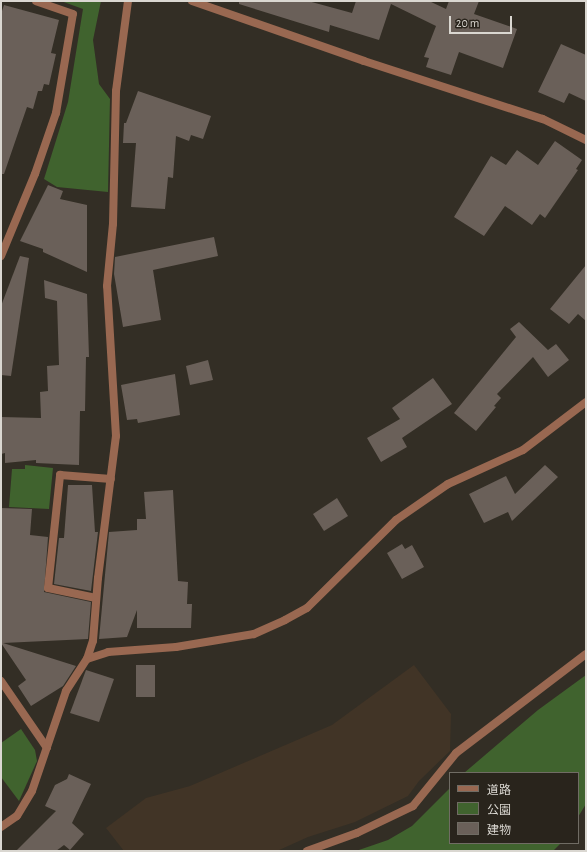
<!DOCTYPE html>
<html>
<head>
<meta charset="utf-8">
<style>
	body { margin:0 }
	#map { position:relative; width:587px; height:852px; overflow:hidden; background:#332e25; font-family:"Alegreya Sans","Noto Sans JP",sans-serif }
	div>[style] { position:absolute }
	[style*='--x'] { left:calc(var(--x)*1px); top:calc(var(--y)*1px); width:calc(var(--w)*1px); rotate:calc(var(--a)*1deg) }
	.industrial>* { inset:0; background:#413426 }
	.green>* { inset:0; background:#40632e }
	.building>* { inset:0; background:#6a6059 }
	.minor>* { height:8px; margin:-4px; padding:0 4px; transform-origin:4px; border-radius:4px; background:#996851 }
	span { translate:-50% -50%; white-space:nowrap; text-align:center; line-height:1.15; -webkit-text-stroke:3px #29241c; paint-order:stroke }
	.frame { position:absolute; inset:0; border:2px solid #dad7d1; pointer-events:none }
	.legend { position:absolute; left:449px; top:772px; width:130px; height:72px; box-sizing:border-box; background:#29241c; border:1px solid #706c64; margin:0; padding:5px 7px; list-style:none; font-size:12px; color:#dad7d1 }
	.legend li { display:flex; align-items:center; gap:8px; height:20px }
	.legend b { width:20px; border:1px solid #706c64 }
	.scale { position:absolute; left:449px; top:16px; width:63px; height:18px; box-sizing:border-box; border:2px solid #dad7d1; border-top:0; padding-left:5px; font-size:12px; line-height:14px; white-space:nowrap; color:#dad7d1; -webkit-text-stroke:3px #29241c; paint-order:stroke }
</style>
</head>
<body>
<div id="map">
	<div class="industrial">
		<div style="clip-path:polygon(414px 665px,451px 714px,450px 751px,419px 781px,408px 796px,355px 822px,308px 837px,277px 851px,124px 851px,106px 828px,146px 798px,190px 786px,332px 725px)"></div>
	</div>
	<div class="green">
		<div style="clip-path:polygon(61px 1px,101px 1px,93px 40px,99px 84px,110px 99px,108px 192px,57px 187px,44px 179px,68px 102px,83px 9px)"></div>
		<div style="clip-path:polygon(25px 465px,53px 468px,49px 509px,9px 507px,12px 469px,25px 469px)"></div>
		<div style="clip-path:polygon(586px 675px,586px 804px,578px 817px,578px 773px,464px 773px,538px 710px)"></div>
		<div style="clip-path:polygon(21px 729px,35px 750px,37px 761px,19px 801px,1px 777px,1px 743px)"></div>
		<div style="clip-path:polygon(450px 788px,450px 843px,561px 843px,553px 851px,356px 851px,388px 840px,412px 826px)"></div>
	</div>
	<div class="building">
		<div style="clip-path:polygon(239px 1px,308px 1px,352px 13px,356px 1px,429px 1px,446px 9px,449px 1px,479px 1px,474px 14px,517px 29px,503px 68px,459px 52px,451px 75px,426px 67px,429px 58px,424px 57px,436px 26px,391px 4px,379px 40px,330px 25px,329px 32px,239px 4px)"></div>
		<div style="clip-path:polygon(4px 5px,59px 20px,51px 53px,56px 54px,49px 85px,44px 84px,42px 91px,38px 91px,33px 109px,27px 107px,4px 174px,1px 174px,1px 14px)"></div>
		<div style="clip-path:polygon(561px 44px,586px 55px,586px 101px,569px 93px,564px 103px,538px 92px)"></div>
		<div style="clip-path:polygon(138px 91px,211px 116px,203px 139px,191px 135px,189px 141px,176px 136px,173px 178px,168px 177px,165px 209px,131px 207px,136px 143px,123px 143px,124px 123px,126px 123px)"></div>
		<div style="clip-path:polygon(555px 141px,582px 160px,576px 169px,578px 170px,545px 218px,540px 214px,532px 225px,505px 206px,484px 236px,454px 217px,491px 156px,506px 165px,517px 150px,538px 165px)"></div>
		<div style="clip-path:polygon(48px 185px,63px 191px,60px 199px,87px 205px,87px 272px,43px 252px,43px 249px,20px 241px)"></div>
		<div style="clip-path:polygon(214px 237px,218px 256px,153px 270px,161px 320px,123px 327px,114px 274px,115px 257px)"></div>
		<div style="clip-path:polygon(20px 256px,29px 258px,11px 376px,1px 375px,1px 306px)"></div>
		<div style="clip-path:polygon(586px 265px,586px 321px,578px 314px,569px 324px,550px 309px)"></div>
		<div style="clip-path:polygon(44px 280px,87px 294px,89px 357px,86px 357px,85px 411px,80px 411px,79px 465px,36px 463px,36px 460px,5px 463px,5px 453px,1px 454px,1px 417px,41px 418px,40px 392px,48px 391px,47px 366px,59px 365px,57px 301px,45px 298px)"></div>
		<div style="clip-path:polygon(519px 322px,548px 350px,556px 344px,569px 360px,548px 377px,533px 357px,497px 394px,501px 398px,494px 406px,496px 407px,476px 431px,454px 413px,516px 337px,510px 329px)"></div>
		<div style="clip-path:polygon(208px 360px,213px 380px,190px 385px,186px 366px)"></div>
		<div style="clip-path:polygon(175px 374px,180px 415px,138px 423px,137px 419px,127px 420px,121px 385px)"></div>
		<div style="clip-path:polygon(433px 378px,452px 404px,402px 438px,407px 447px,381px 462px,367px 438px,400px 419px,392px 408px)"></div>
		<div style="clip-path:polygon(545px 465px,558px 477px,512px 521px,508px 512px,484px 523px,469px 494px,506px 476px,515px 494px)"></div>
		<div style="clip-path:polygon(68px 485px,92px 485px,95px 532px,98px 532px,91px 591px,54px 584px,59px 538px,64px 538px)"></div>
		<div style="clip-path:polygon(173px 490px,178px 581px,188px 582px,187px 604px,192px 604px,191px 628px,137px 628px,137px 610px,127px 637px,99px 639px,109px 532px,137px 530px,137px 519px,146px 519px,144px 492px)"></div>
		<div style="clip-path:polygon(337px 498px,348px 516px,324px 531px,313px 514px)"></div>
		<div style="clip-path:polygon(1px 508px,32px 509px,30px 535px,48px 537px,44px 592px,91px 602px,88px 639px,3px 643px,76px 666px,63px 686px,31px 706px,18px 686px,26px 680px,1px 643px)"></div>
		<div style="clip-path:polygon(402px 544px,405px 549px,412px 545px,424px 567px,402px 579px,387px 553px)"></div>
		<div style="clip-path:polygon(136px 665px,155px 665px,155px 697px,136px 697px)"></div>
		<div style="clip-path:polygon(86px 670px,114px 679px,99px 722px,70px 713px)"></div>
		<div style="clip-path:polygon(69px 774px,91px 784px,72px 823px,84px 834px,70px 850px,64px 845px,56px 851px,16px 851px,56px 811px,45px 806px,55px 785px,67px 779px)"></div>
	</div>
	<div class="minor">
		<div style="--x:192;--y:1;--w:182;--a:19.2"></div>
		<div style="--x:364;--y:61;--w:188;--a:18"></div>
		<div style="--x:543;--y:119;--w:48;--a:26"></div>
		<div style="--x:1;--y:256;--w:89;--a:-67.5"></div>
		<div style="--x:35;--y:174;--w:65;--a:-71"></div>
		<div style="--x:56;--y:113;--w:100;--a:-80.3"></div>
		<div style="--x:73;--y:14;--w:39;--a:-161"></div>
		<div style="--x:96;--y:598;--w:49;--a:-168.2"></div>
		<div style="--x:48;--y:588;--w:114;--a:-83.9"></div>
		<div style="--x:60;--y:475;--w:51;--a:4.5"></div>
		<div style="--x:87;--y:659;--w:22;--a:-18"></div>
		<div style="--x:108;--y:652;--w:68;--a:-4.2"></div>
		<div style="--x:176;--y:647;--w:79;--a:-9.5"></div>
		<div style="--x:254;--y:634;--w:34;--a:-24"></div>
		<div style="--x:285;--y:620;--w:25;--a:-29"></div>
		<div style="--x:307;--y:608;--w:125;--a:-44.7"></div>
		<div style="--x:396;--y:520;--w:63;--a:-34.7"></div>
		<div style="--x:448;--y:484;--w:82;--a:-24.4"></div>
		<div style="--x:523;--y:450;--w:79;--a:-37.3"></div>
		<div style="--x:1;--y:681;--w:81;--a:55.5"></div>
		<div style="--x:1;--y:827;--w:19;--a:-35"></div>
		<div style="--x:17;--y:816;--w:29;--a:-59"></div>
		<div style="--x:32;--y:791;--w:106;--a:-71.2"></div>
		<div style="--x:66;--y:691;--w:38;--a:-57"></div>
		<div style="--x:87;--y:659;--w:19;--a:-72"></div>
		<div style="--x:93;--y:641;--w:63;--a:-85.5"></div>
		<div style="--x:98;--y:578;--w:143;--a:-82.8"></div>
		<div style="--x:116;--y:436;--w:150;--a:-93.4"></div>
		<div style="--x:107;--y:286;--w:62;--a:-84.5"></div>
		<div style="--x:113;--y:224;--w:133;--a:-88.7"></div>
		<div style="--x:116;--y:91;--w:91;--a:-82.4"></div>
		<div style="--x:307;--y:851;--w:53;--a:-19.8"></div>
		<div style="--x:357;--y:833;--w:62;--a:-25.7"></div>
		<div style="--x:413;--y:806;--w:68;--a:-50.9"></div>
		<div style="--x:456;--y:753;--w:163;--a:-37.3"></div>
	</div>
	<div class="frame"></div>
	<ul class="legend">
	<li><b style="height:5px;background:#996851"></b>道路</li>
	<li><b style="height:11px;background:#40632e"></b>公園</li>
	<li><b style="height:11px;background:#6a6059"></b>建物</li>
	</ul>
	<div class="scale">20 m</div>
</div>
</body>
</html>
